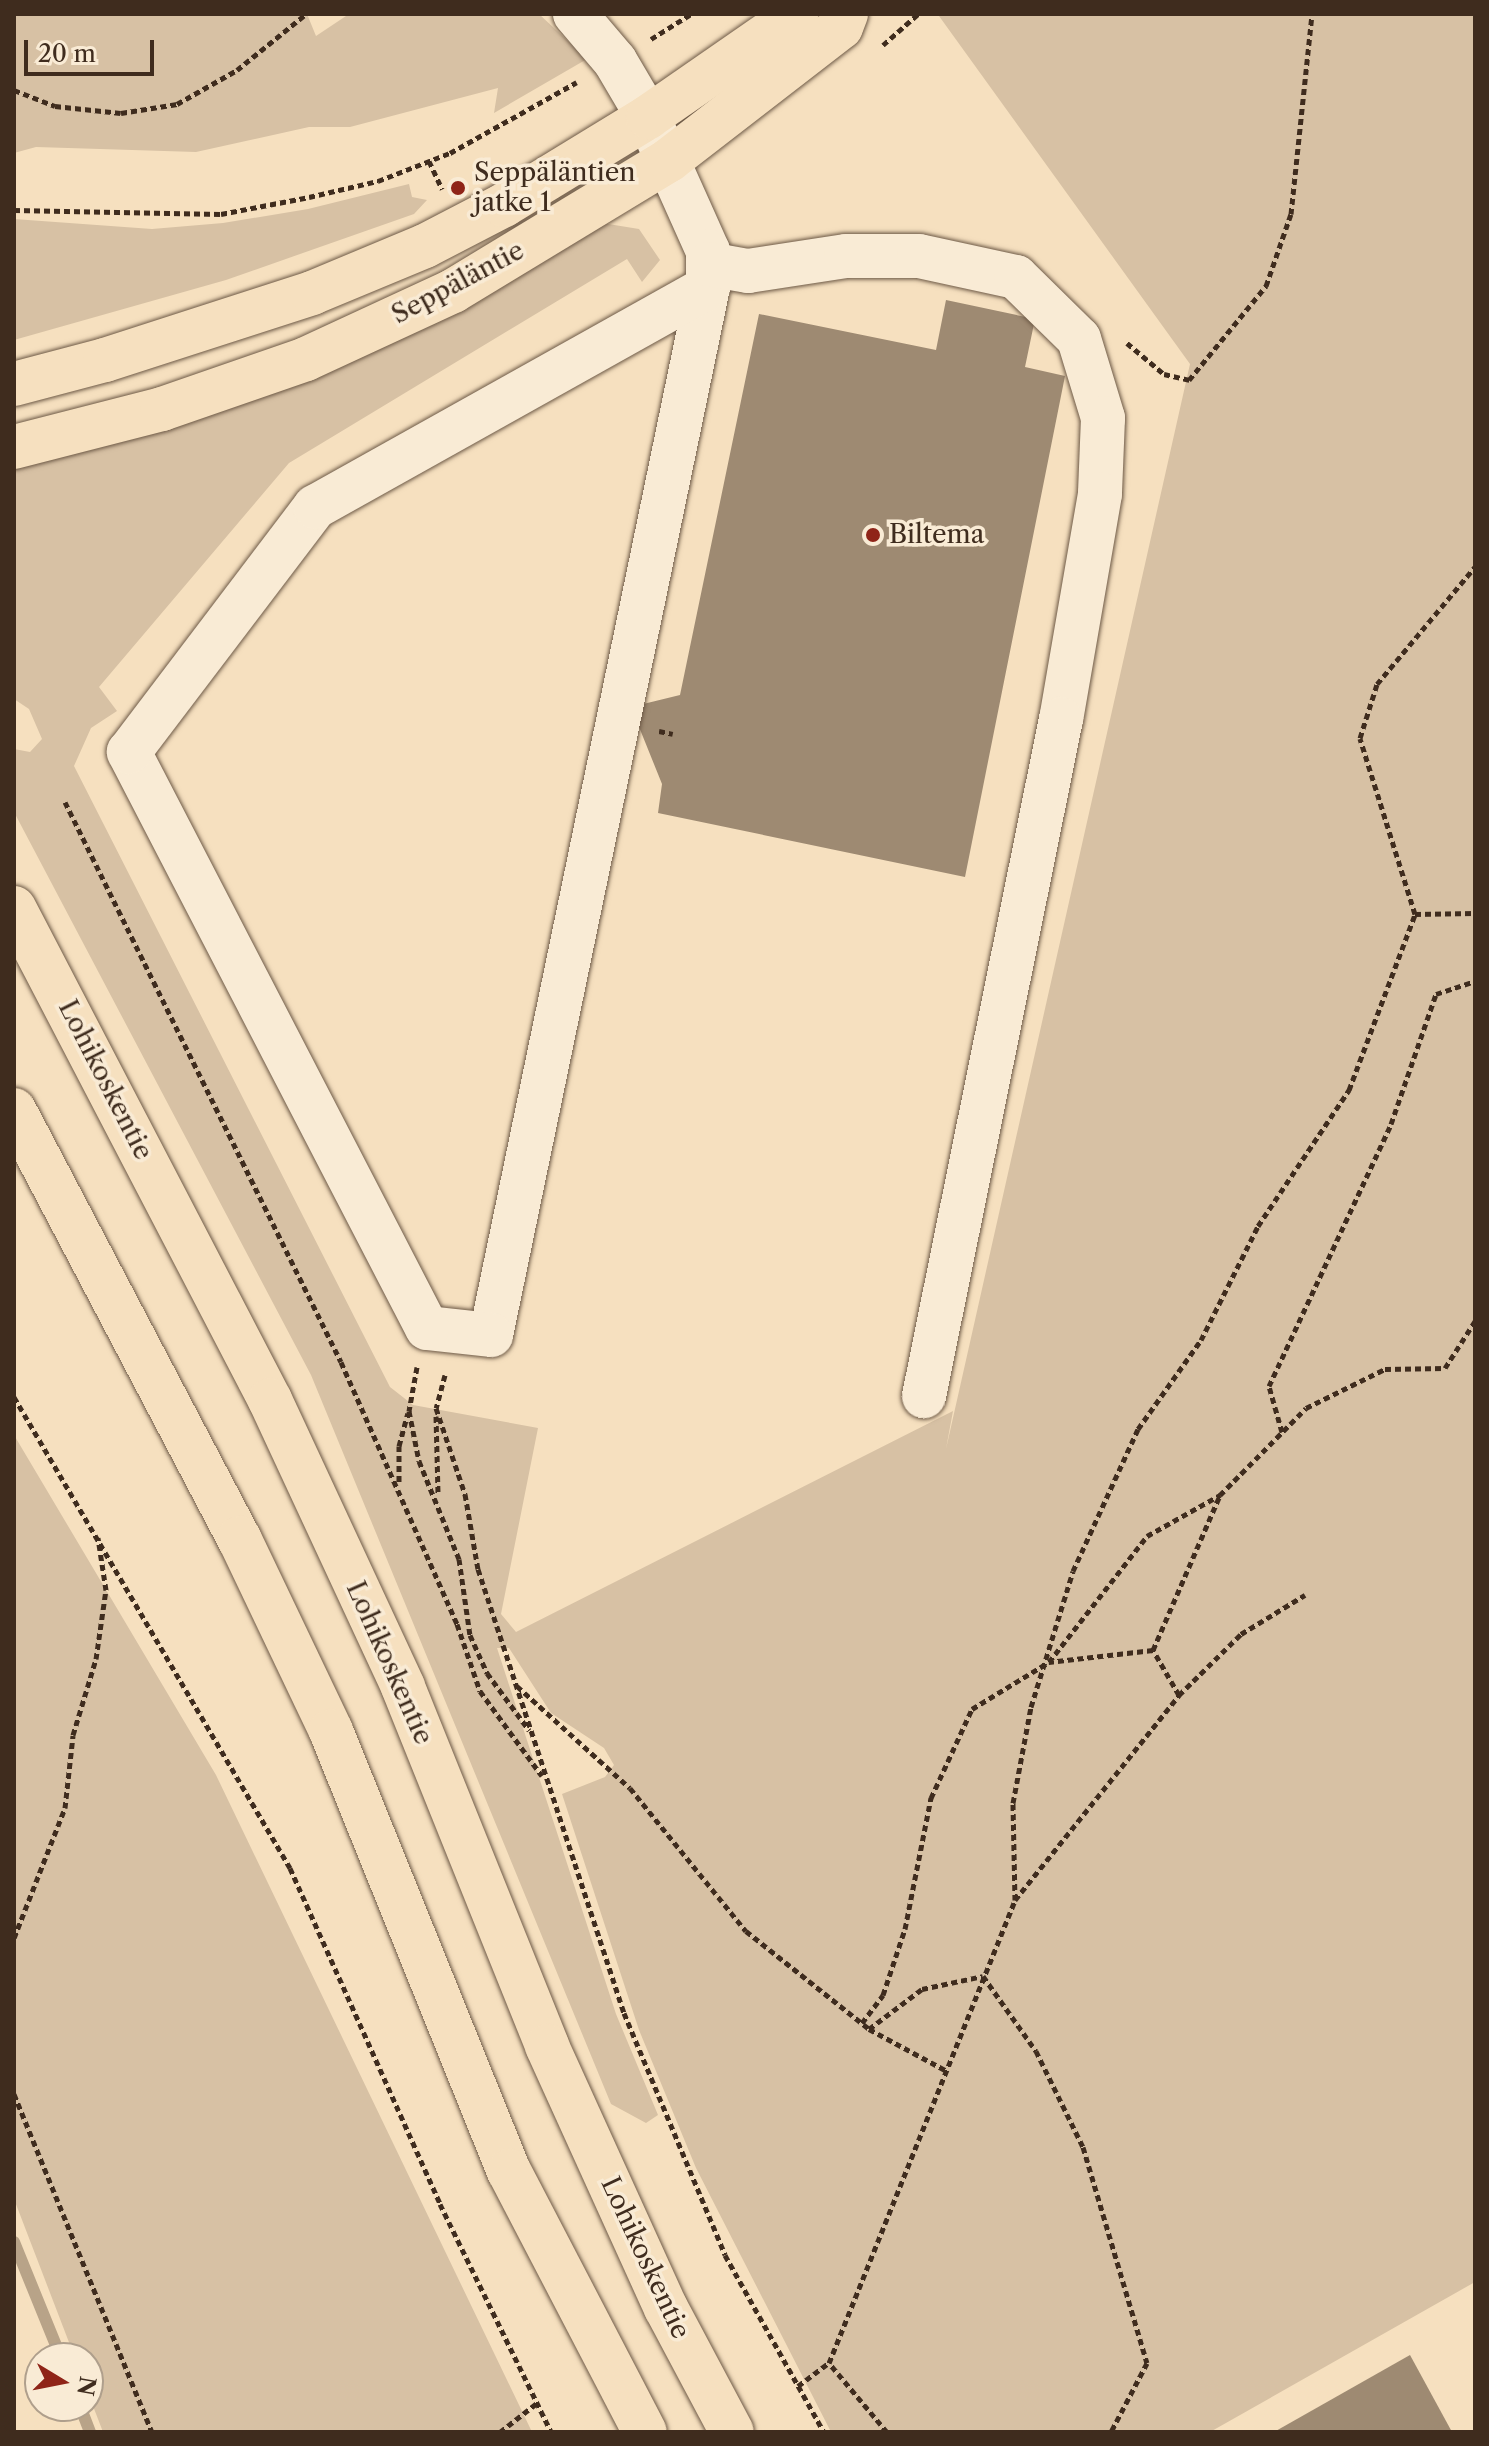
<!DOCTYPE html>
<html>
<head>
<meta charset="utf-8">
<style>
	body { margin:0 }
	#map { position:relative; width:1489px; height:2446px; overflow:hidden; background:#f6e0bf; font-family:"Libre Caslon Text",serif }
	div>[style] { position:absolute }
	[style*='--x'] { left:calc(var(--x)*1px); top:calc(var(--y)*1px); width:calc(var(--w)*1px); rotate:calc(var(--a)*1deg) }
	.green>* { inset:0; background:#d7c1a4 }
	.stream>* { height:12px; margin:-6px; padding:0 6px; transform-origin:6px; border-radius:6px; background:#b8a388 }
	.building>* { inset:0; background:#9e8a72 }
	.path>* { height:5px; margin-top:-2.5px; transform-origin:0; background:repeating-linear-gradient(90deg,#3f2c1e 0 6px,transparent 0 10px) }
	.roads { filter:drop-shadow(0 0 2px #6d5946) drop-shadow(0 0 2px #6d5946) }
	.minor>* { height:44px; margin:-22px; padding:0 22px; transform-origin:22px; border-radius:22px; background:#f9ebd5 }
	.major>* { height:44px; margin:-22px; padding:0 22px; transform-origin:22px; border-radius:22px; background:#f6e0bf }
	.dots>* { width:22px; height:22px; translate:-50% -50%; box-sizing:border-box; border:4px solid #f9ebd5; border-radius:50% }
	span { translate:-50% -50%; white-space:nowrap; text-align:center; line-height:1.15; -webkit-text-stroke:7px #f9ebd5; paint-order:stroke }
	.poi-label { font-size:26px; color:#3f2c1e }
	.left { translate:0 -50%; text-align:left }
	.street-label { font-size:26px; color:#3f2c1e }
	.frame { position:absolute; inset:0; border:16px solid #3f2c1e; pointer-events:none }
	.north { position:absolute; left:24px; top:2342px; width:80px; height:80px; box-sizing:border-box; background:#f9ebd5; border:2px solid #af9f8c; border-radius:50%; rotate:100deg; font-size:22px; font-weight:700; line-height:32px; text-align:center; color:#3f2c1e }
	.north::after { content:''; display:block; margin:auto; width:28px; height:36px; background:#8f2418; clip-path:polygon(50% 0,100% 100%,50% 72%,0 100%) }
	.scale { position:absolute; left:24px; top:40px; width:130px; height:36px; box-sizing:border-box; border:4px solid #3f2c1e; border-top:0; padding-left:10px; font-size:24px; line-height:28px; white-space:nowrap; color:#3f2c1e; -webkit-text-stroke:6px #f9ebd5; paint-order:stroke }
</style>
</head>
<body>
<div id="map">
	<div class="green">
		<div style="clip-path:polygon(14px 14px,307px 14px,316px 36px,349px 14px,539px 14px,587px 59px,494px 113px,498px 88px,350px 127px,309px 127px,196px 152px,36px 147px,14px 153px)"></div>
		<div style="clip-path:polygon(1475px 14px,1475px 2282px,1210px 2432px,831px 2432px,696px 2168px,639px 2030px,562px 1794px,605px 1777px,614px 1765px,604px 1748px,551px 1713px,509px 1648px,497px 1648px,616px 2014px,658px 2115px,646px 2123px,611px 2104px,311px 1375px,14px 812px,14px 749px,30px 752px,42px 739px,29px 709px,14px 699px,14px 466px,602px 223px,639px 229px,660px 260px,642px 282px,627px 259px,289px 463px,99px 687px,117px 711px,91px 728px,74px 766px,390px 1387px,413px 1405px,538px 1428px,501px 1614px,516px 1632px,953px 1411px,946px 1449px,1190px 364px,939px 16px)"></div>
		<div style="clip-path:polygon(409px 184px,412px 197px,427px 200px,414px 214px,226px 280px,14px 340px,14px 219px,152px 229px,223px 223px,308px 209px)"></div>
		<div style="clip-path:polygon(14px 1435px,216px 1775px,532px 2432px,103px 2432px,88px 2393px,88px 2358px,75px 2358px,14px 2199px)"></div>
	</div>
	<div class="stream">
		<div style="--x:14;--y:2242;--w:125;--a:67.9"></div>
		<div style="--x:80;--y:2406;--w:28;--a:69"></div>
	</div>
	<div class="building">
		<div style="clip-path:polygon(946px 300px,1035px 319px,1025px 367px,1065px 376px,965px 877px,658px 813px,662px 784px,631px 707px,680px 695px,759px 314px,936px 350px)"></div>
		<div style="clip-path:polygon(1410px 2355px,1452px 2432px,1274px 2432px)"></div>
	</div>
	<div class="path">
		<div style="--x:651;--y:39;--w:47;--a:-32"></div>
		<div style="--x:883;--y:45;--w:47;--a:-41.5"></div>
		<div style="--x:14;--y:90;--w:44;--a:21.3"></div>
		<div style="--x:55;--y:106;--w:66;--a:6.1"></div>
		<div style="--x:121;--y:113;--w:57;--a:-9.1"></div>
		<div style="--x:177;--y:104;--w:69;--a:-29.5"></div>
		<div style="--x:237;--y:70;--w:89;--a:-39.1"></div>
		<div style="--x:429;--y:161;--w:31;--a:65"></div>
		<div style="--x:14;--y:210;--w:207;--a:1.1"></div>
		<div style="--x:221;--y:214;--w:90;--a:-10.9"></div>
		<div style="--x:309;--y:197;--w:71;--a:-13.1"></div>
		<div style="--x:378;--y:181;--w:77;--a:-21.3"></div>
		<div style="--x:450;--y:153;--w:145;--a:-29.2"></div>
		<div style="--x:1127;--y:343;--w:48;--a:40"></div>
		<div style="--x:1164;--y:374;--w:26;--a:13"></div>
		<div style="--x:1189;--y:380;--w:122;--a:-50.7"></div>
		<div style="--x:1266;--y:286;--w:76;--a:-70.9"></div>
		<div style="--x:1291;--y:214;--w:201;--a:-84"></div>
		<div style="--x:659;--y:731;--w:14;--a:12"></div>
		<div style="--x:65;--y:802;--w:624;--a:63.76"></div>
		<div style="--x:341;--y:1362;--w:287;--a:66.1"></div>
		<div style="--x:457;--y:1624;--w:71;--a:71.1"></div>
		<div style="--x:480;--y:1691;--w:105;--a:53.9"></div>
		<div style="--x:1415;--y:914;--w:60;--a:-1"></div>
		<div style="--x:417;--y:1367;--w:45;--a:100.3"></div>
		<div style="--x:409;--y:1411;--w:51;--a:78.7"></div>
		<div style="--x:419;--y:1461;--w:106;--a:67.8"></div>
		<div style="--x:459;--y:1559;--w:77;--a:81.8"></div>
		<div style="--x:470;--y:1635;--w:42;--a:65.9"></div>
		<div style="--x:487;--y:1673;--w:71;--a:53.6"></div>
		<div style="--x:445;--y:1375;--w:34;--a:105"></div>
		<div style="--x:436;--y:1408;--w:91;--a:71.4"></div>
		<div style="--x:465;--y:1494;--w:76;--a:80.2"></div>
		<div style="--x:478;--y:1569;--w:467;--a:71.8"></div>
		<div style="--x:624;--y:2013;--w:262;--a:67.3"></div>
		<div style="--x:725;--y:2255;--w:203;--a:60.8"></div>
		<div style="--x:14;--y:1397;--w:546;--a:59.63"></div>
		<div style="--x:290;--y:1868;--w:368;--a:65.9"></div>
		<div style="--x:440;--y:2204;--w:254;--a:64"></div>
		<div style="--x:436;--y:1416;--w:78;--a:88.5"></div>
		<div style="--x:1282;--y:1432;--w:48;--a:-105.8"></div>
		<div style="--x:1269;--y:1386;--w:289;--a:-65"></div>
		<div style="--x:1391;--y:1124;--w:138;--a:-70.9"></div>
		<div style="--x:1436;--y:994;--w:41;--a:-18.4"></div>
		<div style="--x:399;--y:1482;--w:36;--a:-90"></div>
		<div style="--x:399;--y:1446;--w:34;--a:-75"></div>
		<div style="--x:1153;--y:1650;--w:169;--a:-66.6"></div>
		<div style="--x:1220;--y:1495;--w:122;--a:-45.3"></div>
		<div style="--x:1306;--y:1408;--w:88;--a:-26.3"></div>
		<div style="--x:1385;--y:1369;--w:60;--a:-1"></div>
		<div style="--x:1445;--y:1368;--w:56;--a:-57.4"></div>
		<div style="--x:517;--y:1686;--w:152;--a:42.1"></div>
		<div style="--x:630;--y:1788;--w:184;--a:51"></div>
		<div style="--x:746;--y:1931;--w:157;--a:38.5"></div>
		<div style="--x:869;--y:2029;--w:89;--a:28.3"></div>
		<div style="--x:1179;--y:1695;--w:87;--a:-44.5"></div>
		<div style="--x:1241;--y:1634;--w:75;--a:-31.4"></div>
		<div style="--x:1015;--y:1900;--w:97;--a:-91.2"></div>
		<div style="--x:1013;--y:1803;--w:98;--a:-79.4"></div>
		<div style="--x:1031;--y:1707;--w:142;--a:-72.8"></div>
		<div style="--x:1073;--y:1571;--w:156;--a:-65.4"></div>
		<div style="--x:1138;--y:1429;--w:109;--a:-54.7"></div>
		<div style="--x:1201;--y:1340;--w:127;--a:-63.4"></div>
		<div style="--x:1258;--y:1226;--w:164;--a:-56.2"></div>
		<div style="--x:1349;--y:1090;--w:188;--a:-69.4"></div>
		<div style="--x:1415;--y:914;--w:184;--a:-107.4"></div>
		<div style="--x:1360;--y:738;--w:57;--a:-72.5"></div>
		<div style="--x:1377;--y:684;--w:153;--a:-50.1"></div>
		<div style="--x:14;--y:1938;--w:140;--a:-68.6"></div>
		<div style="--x:65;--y:1808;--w:73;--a:-83.7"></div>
		<div style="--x:73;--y:1735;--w:79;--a:-73.2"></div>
		<div style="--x:96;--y:1659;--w:70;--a:-81.8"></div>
		<div style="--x:106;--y:1590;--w:53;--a:-98.7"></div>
		<div style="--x:862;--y:2023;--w:35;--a:-53"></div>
		<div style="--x:883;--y:1995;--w:70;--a:-71.6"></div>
		<div style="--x:905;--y:1929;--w:134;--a:-78.8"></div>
		<div style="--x:931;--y:1798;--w:98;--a:-65.3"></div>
		<div style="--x:972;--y:1709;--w:90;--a:-31.4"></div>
		<div style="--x:1049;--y:1662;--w:160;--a:-52.1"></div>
		<div style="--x:1147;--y:1536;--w:84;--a:-29.3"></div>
		<div style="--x:869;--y:2029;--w:66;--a:-37"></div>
		<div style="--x:922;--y:1989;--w:62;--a:-12"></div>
		<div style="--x:983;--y:1976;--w:92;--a:54.8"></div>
		<div style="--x:1036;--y:2051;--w:107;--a:63.9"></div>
		<div style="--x:1083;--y:2147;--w:225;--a:73.5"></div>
		<div style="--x:1147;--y:2363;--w:78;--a:117.6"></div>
		<div style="--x:14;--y:2094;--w:365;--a:67.8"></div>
		<div style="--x:798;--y:2386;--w:39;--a:-37"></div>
		<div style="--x:500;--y:2432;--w:47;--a:-38.1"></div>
		<div style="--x:887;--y:2432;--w:90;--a:-130"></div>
		<div style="--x:829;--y:2363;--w:499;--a:-68.1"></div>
		<div style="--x:1015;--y:1900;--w:263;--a:-51.3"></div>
		<div style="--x:1179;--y:1695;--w:52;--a:-120"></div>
		<div style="--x:1153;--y:1650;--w:105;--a:173.4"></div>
	</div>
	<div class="roads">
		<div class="minor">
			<div style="--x:575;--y:14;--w:62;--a:49.6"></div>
			<div style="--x:615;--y:61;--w:65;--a:59.5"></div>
			<div style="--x:648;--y:117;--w:147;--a:65.9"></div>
			<div style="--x:708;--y:251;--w:36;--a:90"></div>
			<div style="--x:708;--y:287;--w:1070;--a:101.7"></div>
			<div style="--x:491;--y:1335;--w:64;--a:-173.8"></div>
			<div style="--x:427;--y:1328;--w:649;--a:-117.36"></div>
			<div style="--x:129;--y:752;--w:308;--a:-52.8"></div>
			<div style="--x:315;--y:507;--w:450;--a:-29.2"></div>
			<div style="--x:708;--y:264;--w:41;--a:9.9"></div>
			<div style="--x:748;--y:271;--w:99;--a:-8.7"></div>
			<div style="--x:846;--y:256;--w:73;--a:0"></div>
			<div style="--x:919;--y:256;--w:99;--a:12.2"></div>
			<div style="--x:1016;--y:277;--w:88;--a:44.5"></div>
			<div style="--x:1079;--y:339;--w:83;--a:73.1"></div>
			<div style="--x:1103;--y:418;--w:76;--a:92.3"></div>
			<div style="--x:1100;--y:494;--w:228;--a:99.8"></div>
			<div style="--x:1061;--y:719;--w:691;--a:101.44"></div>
		</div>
		<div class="major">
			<div style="--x:14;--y:384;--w:94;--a:-14.8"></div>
			<div style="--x:105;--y:360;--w:218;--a:-17.9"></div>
			<div style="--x:312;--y:293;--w:122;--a:-22.6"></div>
			<div style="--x:425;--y:246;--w:89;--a:-27.4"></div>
			<div style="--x:504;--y:205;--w:169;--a:-31.4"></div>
			<div style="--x:648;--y:117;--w:181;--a:-34.7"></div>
			<div style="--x:14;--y:447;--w:153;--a:-14.4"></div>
			<div style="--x:162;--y:409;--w:152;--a:-19.1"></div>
			<div style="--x:306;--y:359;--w:162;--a:-24.8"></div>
			<div style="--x:453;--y:291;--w:253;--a:-31.2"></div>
			<div style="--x:669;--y:160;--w:217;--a:-37.7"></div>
			<div style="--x:841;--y:27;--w:14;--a:-69"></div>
			<div style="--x:14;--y:908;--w:555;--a:62.51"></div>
			<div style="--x:270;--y:1400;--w:316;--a:65.1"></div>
			<div style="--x:403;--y:1687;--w:387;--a:68.1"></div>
			<div style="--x:547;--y:2046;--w:288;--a:65.6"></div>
			<div style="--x:666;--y:2308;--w:140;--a:62"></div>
			<div style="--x:14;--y:1110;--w:484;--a:62.3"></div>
			<div style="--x:239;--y:1538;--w:214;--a:64.5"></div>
			<div style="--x:331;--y:1731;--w:475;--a:68"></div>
			<div style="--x:509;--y:2171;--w:294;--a:62.5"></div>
		</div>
	</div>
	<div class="dots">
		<div style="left:458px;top:188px;background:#8f2418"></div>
		<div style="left:873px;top:535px;background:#8f2418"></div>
	</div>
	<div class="poi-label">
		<span class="left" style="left:474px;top:188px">Seppäläntien<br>jatke 1</span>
		<span class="left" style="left:889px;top:535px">Biltema</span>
	</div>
	<div class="street-label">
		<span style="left:458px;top:283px;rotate:-28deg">Seppäläntie</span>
		<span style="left:105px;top:1080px;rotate:63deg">Lohikoskentie</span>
		<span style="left:389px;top:1663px;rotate:66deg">Lohikoskentie</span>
		<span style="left:645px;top:2258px;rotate:65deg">Lohikoskentie</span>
	</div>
	<div class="frame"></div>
	<div class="north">N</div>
	<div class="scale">20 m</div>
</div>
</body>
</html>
